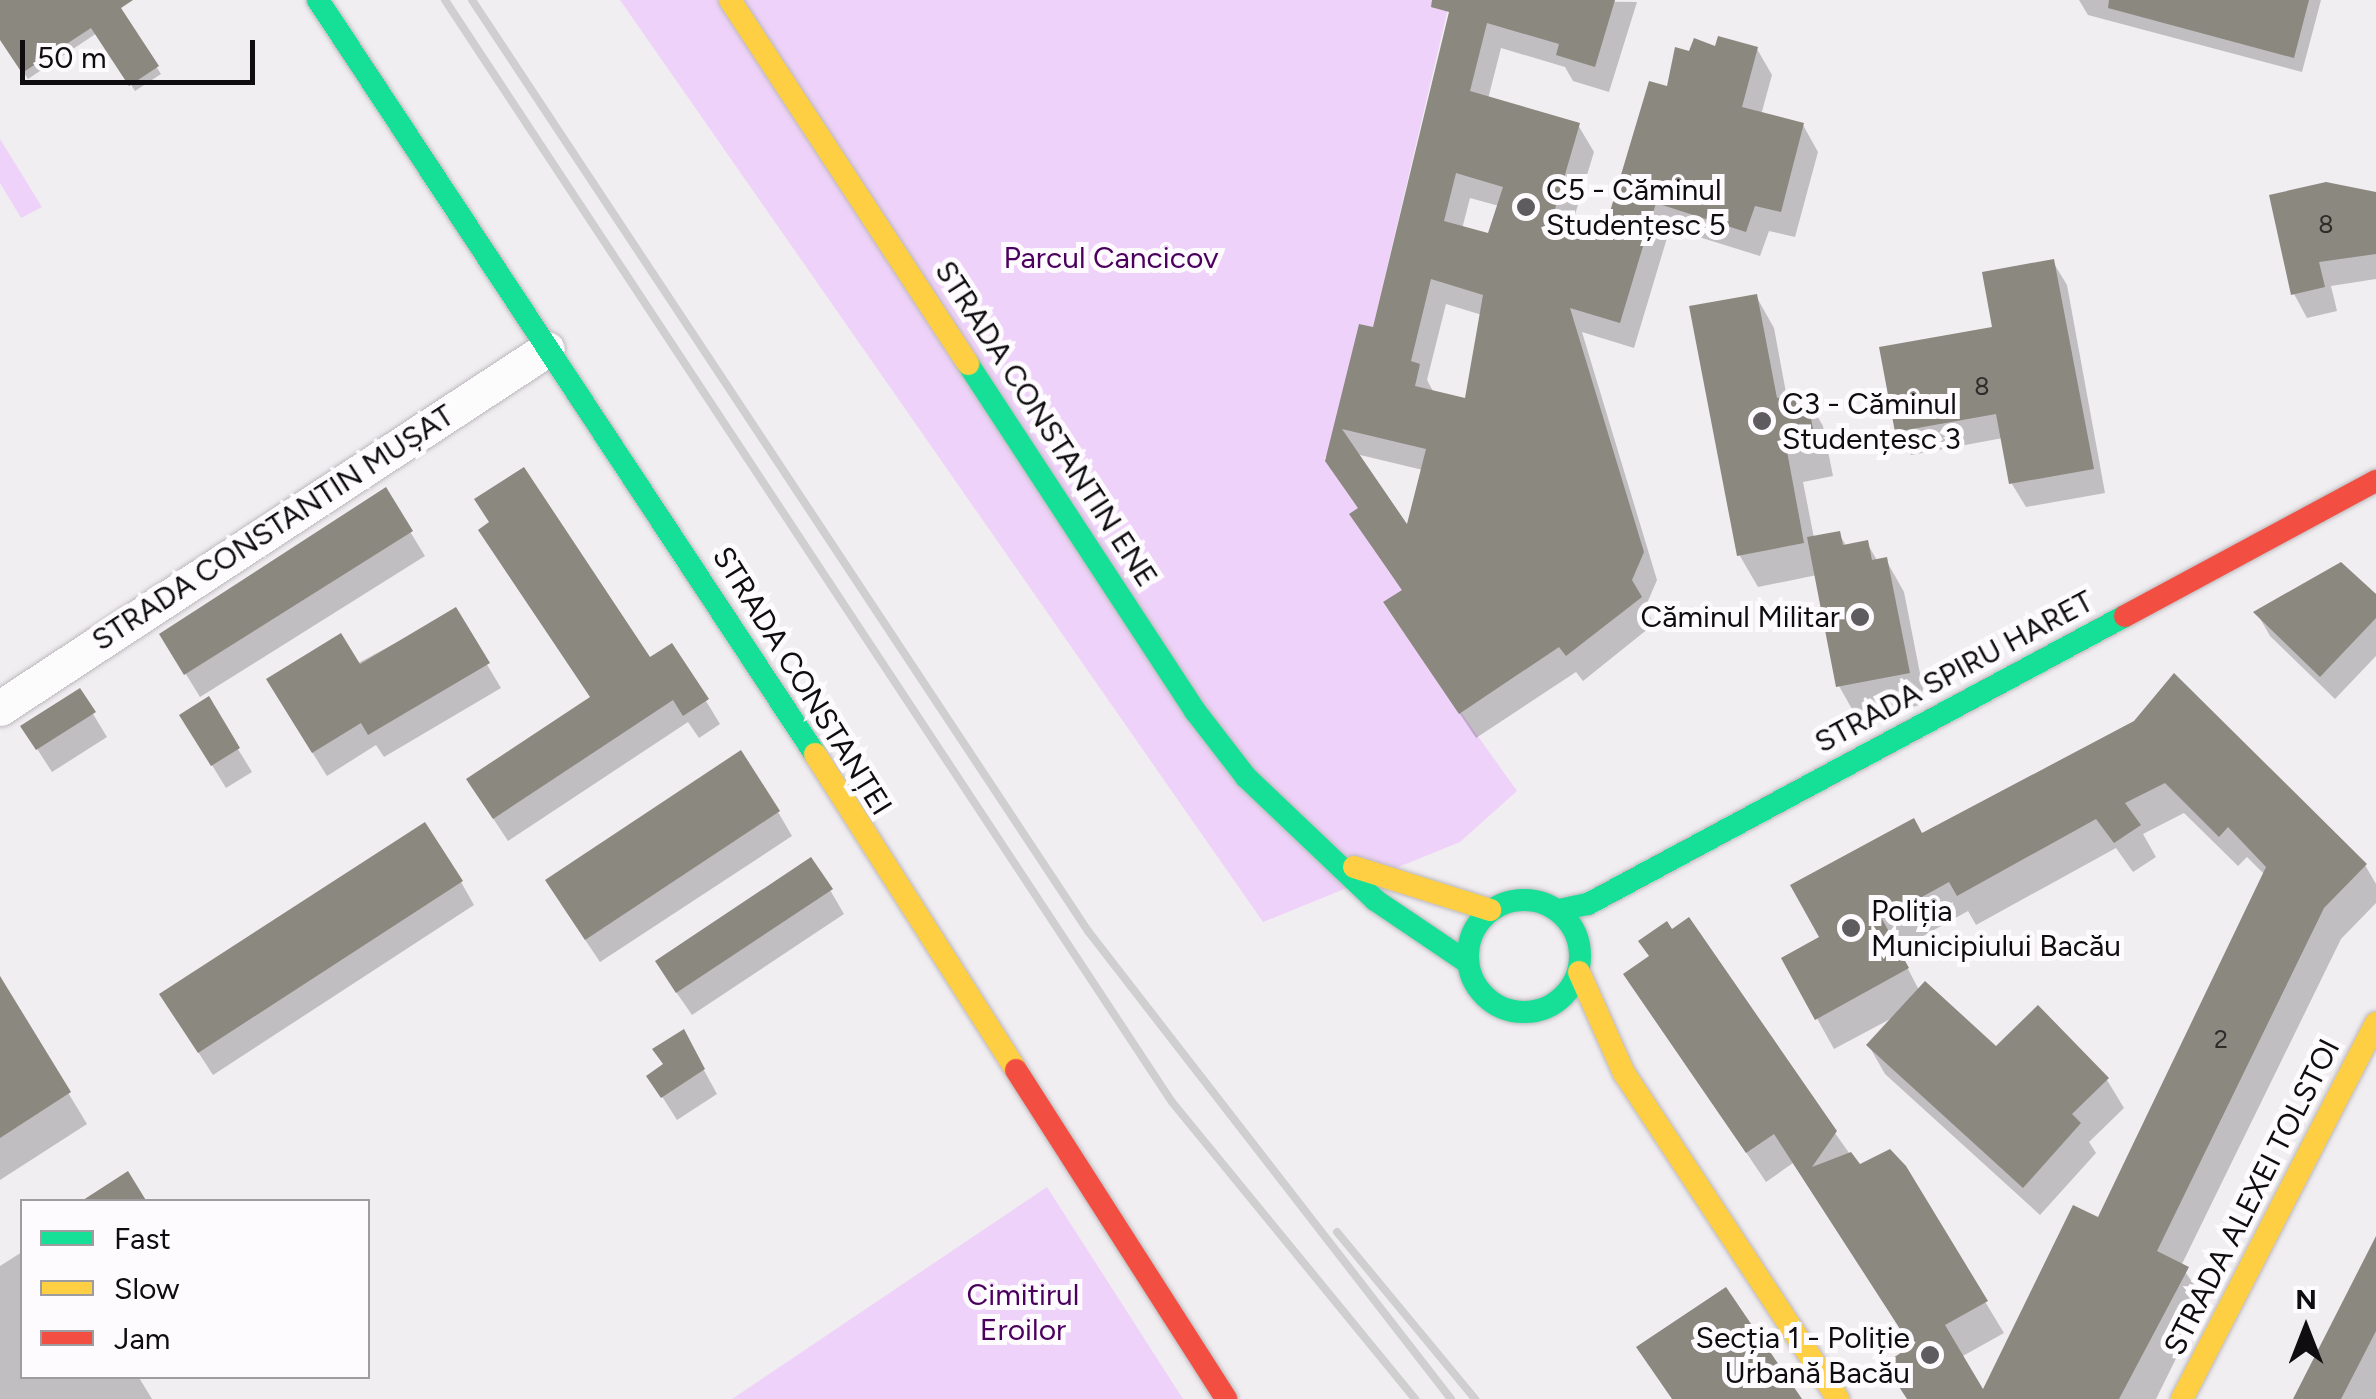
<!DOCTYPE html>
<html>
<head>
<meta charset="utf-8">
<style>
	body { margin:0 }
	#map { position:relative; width:2376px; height:1399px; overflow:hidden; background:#f1eef2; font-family:Figtree,sans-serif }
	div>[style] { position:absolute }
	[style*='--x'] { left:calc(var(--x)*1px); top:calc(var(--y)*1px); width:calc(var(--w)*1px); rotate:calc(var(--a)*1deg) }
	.green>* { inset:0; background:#efd2f9 }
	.shadow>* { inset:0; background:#0003 }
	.building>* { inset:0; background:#8a887f }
	.roads { filter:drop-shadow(0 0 2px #bbb8bb) drop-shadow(0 0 2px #bbb8bb) }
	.street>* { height:35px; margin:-17.5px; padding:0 17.5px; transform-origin:17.5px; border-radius:17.5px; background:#fdfcfd }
	.fast>* { height:22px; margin:-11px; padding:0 11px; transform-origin:11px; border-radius:11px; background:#16e098 }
	.fast>.ring { margin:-11px; padding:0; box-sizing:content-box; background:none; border:22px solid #16e098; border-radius:50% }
	.slow>* { height:22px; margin:-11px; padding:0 11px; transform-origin:11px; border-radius:11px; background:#ffcf43 }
	.jam>* { height:22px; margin:-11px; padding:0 11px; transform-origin:11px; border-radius:11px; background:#f24e42 }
	.rail>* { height:8px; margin:-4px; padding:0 4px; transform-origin:4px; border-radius:4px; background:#cfcfcf }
	.dots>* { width:28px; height:28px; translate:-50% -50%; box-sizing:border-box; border:5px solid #fefbff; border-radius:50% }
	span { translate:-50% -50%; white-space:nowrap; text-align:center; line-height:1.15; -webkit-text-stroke:10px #fefbff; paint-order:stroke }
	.number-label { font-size:25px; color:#2e2c2b }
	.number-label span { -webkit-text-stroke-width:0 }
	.poi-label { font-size:30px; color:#0f0d0f }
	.left { translate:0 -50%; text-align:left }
	.right { translate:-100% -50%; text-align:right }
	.park-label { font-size:30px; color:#4c005e }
	.street-label { font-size:30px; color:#0f0d0f }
	.legend { position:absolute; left:20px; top:1199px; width:350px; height:180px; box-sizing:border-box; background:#fefbff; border:2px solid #9e9c9f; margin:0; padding:12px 18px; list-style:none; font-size:30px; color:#0f0d0f }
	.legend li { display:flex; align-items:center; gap:20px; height:50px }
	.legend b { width:50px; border:2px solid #9e9c9f }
	.north { position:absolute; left:2256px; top:1279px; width:100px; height:100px; -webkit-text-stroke:8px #fefbff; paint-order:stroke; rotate:0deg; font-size:28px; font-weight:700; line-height:40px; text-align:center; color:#0f0d0f }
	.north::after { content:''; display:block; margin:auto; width:35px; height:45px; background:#0f0d0f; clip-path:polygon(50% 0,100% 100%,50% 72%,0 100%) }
	.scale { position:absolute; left:20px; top:40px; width:235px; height:45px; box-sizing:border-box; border:5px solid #0f0d0f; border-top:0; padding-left:12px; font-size:30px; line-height:35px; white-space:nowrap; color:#0f0d0f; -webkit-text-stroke:8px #fefbff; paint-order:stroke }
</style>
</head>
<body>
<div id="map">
	<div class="green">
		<div style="clip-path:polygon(620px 0,1450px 0,1373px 327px,1359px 325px,1334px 427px,1349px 440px,1324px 458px,1358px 508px,1350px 514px,1402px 590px,1383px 603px,1517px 791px,1460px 842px,1263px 922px)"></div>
		<div style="clip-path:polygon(0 139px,42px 207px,21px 218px,0 183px)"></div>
		<div style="clip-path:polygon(1047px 1187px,1183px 1399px,732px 1399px)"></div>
	</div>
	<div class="shadow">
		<div style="clip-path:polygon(0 0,113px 0,161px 74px,135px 91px,97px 33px,28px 79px,0 37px)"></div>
		<div style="clip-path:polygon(evenodd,1453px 0,1637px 2px,1609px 92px,1573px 81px,1565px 67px,1501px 48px,1488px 99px,1578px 125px,1594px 152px,1574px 218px,1608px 228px,1691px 54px,1757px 49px,1772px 75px,1761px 115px,1803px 125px,1818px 152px,1795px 237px,1769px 231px,1760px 256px,1670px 228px,1634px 348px,1582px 332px,1657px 580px,1645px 608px,1654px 624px,1583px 681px,1576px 672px,1476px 738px,1386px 603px,1403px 592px,1368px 540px,1359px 510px,1328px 461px,1375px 330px,1453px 0,1470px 198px,1499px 206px,1490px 236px,1462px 229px,1470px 198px,1453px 0,1446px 304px,1482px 315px,1467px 401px,1434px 393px,1427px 380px,1446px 304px,1453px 0,1356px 454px,1423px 470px,1408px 530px,1356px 454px)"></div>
		<div style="clip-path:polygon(2079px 0,2321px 0,2302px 72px,2088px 15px)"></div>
		<div style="clip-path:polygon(2376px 195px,2376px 279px,2331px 286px,2337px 311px,2307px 318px,2294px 294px,2272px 197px)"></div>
		<div style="clip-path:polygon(2053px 262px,2067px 285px,2105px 493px,2026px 507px,2012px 484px,2003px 438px,1911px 455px,1897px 431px)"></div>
		<div style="clip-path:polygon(1756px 296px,1774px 328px,1787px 398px,1805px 395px,1823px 426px,1833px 476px,1803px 482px,1814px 538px,1839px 534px,1847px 547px,1867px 543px,1878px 562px,1886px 560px,1904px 592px,1926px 704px,1857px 718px,1839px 686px,1817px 575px,1758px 587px,1740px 556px,1692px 308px)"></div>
		<div style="clip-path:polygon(385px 491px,425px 556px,200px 697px,176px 658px)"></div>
		<div style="clip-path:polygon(2376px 598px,2376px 656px,2335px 699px,2270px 636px,2257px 613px)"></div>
		<div style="clip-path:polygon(455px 611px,501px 688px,384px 757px,376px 745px,327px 776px,282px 704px)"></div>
		<div style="clip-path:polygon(649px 661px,706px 701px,720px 724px,699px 738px,688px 722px,508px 841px,483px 803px,592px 699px)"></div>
		<div style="clip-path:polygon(79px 691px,107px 737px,52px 772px,23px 727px)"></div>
		<div style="clip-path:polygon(208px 700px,252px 772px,226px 788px,196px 739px)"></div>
		<div style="clip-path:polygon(2135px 723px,2365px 865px,2376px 884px,2376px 903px,2341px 939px,2181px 1266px,2205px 1300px,2156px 1399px,1908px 1399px,1913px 1347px,1793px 1163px,1766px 1182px,1627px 975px,1835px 1133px,1859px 1167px,1904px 1168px,2004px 1333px,1961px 1357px,1984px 1395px,2099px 1220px,2265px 875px,2247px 857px,2238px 866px,2184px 813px,2143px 834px,2156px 857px,2133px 872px,2116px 848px,1976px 925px,1968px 911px,1898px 950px,1919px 990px,1996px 1049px,2037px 1009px,2107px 1080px,2124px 1108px,2089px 1142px,2096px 1153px,2040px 1215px,1885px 1074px,1869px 1046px,1894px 1017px,1834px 1049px,1784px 959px,1823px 938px,1921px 836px)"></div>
		<div style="clip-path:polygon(778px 812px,792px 836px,600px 962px,561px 904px)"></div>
		<div style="clip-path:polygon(461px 882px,474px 905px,213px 1075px,176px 1018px)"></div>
		<div style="clip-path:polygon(830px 890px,844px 914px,692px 1015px,672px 986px)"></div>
		<div style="clip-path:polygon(0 980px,87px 1124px,0 1180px)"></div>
		<div style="clip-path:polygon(683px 1032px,717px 1094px,677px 1120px,649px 1076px,665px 1066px)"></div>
		<div style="clip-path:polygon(2376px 1242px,2376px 1399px,2295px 1399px)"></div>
		<div style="clip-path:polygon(22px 1252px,22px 1376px,138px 1376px,152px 1399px,0 1399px,0 1266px)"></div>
	</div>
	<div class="building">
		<div style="clip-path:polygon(0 0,133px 0,121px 8px,159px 66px,129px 86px,91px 28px,22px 73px,0 40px)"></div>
		<div style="clip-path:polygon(evenodd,1432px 0,1615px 0,1595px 67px,1556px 55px,1559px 44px,1487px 23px,1470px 91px,1580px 123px,1555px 209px,1606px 225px,1649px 81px,1667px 86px,1675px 47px,1689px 51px,1694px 38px,1715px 46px,1718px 36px,1758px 47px,1742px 107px,1804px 123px,1781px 212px,1755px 206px,1746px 232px,1656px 203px,1620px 323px,1570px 308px,1644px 552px,1632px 580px,1642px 597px,1566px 656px,1559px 647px,1459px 714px,1383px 602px,1402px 590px,1349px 514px,1358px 508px,1325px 461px,1359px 324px,1373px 327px,1449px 12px,1431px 7px,1432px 0,1456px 173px,1503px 187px,1488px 233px,1444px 221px,1456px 173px,1432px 0,1431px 279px,1483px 295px,1465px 398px,1415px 386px,1420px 364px,1411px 361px,1431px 279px,1432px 0,1342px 429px,1426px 449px,1407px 524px,1342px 429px)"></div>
		<div style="clip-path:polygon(2109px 0,2309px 0,2294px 58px,2108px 8px)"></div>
		<div style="clip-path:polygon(2326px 182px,2376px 192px,2376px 254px,2319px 262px,2325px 287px,2291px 295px,2269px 195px)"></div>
		<div style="clip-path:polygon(2054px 259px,2094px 469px,2009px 484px,1996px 414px,1895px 432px,1879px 347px,1992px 327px,1982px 272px)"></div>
		<div style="clip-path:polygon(1757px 294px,1777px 398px,1806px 392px,1816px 445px,1787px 451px,1804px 543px,1737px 556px,1689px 306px)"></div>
		<div style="clip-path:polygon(524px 467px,650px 657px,672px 643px,709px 699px,683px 716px,673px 700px,493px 819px,466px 779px,590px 697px,478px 530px,489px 522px,474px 499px)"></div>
		<div style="clip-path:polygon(386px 487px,413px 531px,184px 675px,159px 634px)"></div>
		<div style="clip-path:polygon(1840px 531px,1843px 545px,1868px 540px,1872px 560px,1887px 557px,1910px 673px,1836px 687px,1807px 537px)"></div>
		<div style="clip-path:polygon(2341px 562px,2376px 594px,2376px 618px,2320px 677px,2253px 612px)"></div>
		<div style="clip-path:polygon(456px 607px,490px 663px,368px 735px,361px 723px,312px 753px,266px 679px,341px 633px,360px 664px)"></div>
		<div style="clip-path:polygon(2174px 673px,2367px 864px,2324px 908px,2157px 1251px,2189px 1267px,2119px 1399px,1907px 1399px,1884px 1364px,1911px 1346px,1774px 1134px,1746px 1153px,1623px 974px,1649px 956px,1638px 941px,1667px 921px,1672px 929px,1689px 917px,1837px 1131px,1812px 1167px,1851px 1152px,1860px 1164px,1890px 1149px,1906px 1166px,1988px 1301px,1945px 1325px,1983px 1389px,2073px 1205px,2098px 1217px,2266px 867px,2228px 827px,2219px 837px,2165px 783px,2125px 803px,2141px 825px,2114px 843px,2096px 819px,1957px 896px,1949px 882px,1882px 919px,1909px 968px,1815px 1020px,1781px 958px,1819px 937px,1790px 885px,1914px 818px,1922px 833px,2134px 721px)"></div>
		<div style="clip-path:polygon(80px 688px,96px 712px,36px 750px,20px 726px)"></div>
		<div style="clip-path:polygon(209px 696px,240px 748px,211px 766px,179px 715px)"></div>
		<div style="clip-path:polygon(741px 750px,780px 811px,585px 940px,545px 880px)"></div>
		<div style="clip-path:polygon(425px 822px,463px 881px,198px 1053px,159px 994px)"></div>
		<div style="clip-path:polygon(811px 857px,833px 889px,676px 993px,655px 961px)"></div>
		<div style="clip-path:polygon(0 976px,71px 1092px,0 1138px)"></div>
		<div style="clip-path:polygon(1925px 981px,1996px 1046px,2038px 1005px,2109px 1078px,2072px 1114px,2081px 1123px,2023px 1188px,1866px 1045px)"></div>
		<div style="clip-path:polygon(684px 1029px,705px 1069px,661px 1098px,646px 1076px,663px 1064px,652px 1049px)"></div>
		<div style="clip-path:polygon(128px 1171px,147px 1202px,80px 1202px)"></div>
		<div style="clip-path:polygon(2376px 1236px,2376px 1331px,2341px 1399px,2293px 1399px)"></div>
		<div style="clip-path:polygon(1726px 1287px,1802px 1399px,1672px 1399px,1636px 1347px)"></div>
	</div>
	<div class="roads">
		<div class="street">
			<div style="--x:0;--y:708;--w:654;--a:-33.28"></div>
		</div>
		<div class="fast">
			<div style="--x:318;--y:0;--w:903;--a:56.61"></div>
			<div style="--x:968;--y:364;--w:415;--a:56.8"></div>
			<div style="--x:1195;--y:711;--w:83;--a:52.3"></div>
			<div style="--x:1246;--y:777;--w:178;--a:43.6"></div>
			<div style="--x:1375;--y:900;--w:111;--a:34"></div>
			<div class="ring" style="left:1468px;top:900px;width:90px;height:90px"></div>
			<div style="--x:1559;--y:910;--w:30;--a:-12"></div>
			<div style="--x:1588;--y:904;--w:609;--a:-28.21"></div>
		</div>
		<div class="slow">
			<div style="--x:730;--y:0;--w:435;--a:56.8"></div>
			<div style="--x:815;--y:754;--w:375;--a:57.5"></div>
			<div style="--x:1354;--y:867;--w:143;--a:17.5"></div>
			<div style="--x:1579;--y:972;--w:111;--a:66"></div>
			<div style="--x:1624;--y:1073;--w:390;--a:56.7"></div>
			<div style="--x:2182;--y:1399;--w:423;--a:-62.7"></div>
		</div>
		<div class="jam">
			<div style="--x:2125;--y:616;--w:285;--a:-28.3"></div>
			<div style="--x:1016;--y:1070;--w:390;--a:57.4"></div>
		</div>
	</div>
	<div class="rail">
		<div style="--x:445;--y:0;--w:1320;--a:56.59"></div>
		<div style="--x:1172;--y:1102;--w:384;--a:50.7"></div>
		<div style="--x:472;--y:0;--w:1116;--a:56.51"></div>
		<div style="--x:1088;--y:931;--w:592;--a:52.2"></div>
		<div style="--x:1337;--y:1232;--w:217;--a:50.4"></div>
	</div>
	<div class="dots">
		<div style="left:1526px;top:207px;background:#5e5c5e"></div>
		<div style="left:1762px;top:421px;background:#5e5c5e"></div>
		<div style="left:1860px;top:617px;background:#5e5c5e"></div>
		<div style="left:1851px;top:928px;background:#5e5c5e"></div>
		<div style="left:1930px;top:1355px;background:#5e5c5e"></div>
	</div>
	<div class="number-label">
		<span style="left:2326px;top:224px">8</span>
		<span style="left:1982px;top:386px">8</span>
		<span style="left:2221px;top:1039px">2</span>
	</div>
	<div class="poi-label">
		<span class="left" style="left:1546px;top:207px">C5 - Căminul<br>Studențesc 5</span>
		<span class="left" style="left:1782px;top:421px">C3 - Căminul<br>Studențesc 3</span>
		<span class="right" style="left:1840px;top:617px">Căminul Militar</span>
		<span class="left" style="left:1871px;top:928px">Poliția<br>Municipiului Bacău</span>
		<span class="right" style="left:1910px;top:1355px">Secția 1 - Poliție<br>Urbană Bacău</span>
	</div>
	<div class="park-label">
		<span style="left:1111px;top:258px">Parcul Cancicov</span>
		<span style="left:1023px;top:1312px">Cimitirul<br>Eroilor</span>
	</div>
	<div class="street-label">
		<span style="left:1046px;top:424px;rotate:57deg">STRADA CONSTANTIN ENE</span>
		<span style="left:273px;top:528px;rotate:-33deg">STRADA CONSTANTIN MUȘAT</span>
		<span style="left:1954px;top:672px;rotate:-28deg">STRADA SPIRU HARET</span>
		<span style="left:802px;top:681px;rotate:58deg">STRADA CONSTANȚEI</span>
		<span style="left:2252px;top:1197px;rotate:-63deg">STRADA ALEXEI TOLSTOI</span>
	</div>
	<ul class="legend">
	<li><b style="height:12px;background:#16e098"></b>Fast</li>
	<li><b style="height:12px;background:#ffcf43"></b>Slow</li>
	<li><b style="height:12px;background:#f24e42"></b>Jam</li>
	</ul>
	<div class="north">N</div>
	<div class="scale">50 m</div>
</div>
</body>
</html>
